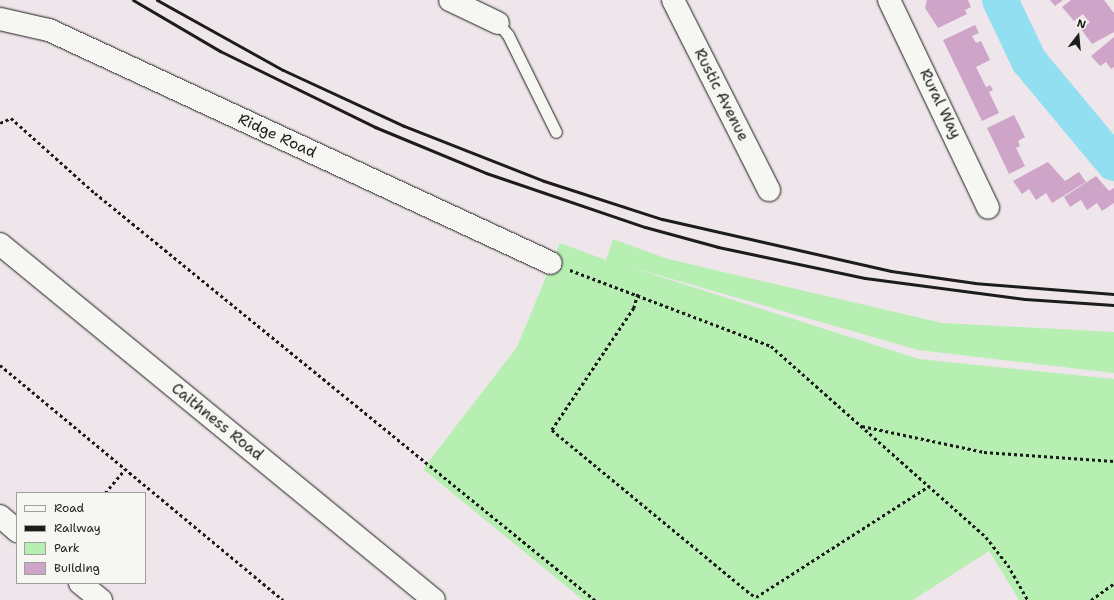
<!DOCTYPE html>
<html>
<head>
<meta charset="utf-8">
<style>
	body { margin:0 }
	#map { position:relative; width:1114px; height:600px; overflow:hidden; background:#eee6ea; font-family:"Shantell Sans",sans-serif }
	div>[style] { position:absolute }
	[style*='--x'] { left:calc(var(--x)*1px); top:calc(var(--y)*1px); width:calc(var(--w)*1px); rotate:calc(var(--a)*1deg) }
	.green>* { inset:0; background:#b7efb3 }
	.river>* { height:36px; margin:-18px; padding:0 18px; transform-origin:18px; border-radius:18px; background:#91dff0 }
	.building>* { inset:0; background:#cea4c9 }
	.path>* { height:2.5px; margin-top:-1.25px; transform-origin:0; background:repeating-linear-gradient(90deg,#1c1c1c 0 3px,transparent 0 6px) }
	.roads { filter:drop-shadow(0 0 1px #1c1c1c) drop-shadow(0 0 1px #1c1c1c) }
	.lane>* { height:11px; margin:-5.5px; padding:0 5.5px; transform-origin:5.5px; border-radius:5.5px; background:#f6f6f2 }
	.street>* { height:22px; margin:-11px; padding:0 11px; transform-origin:11px; border-radius:11px; background:#f6f6f2 }
	.rail>* { height:3px; margin:-1.5px; padding:0 1.5px; transform-origin:1.5px; border-radius:1.5px; background:#1c1c1c }
	span { translate:-50% -50%; white-space:nowrap; text-align:center; line-height:1.15; -webkit-text-stroke:3.5px #f6f6f2; paint-order:stroke }
	.street-label { font-size:15px; color:#1c1c1c }
	.legend { position:absolute; left:16px; top:492px; width:130px; height:92px; box-sizing:border-box; background:#f6f6f2; border:1px solid #9f9f9c; margin:0; padding:5px 7px; list-style:none; font-size:12px; color:#1c1c1c }
	.legend li { display:flex; align-items:center; gap:8px; height:20px }
	.legend b { width:20px; border:1px solid #9f9f9c }
	.north { position:absolute; left:1058px; top:16px; width:40px; height:40px; -webkit-text-stroke:3px #f6f6f2; paint-order:stroke; rotate:16deg; font-size:11px; font-weight:700; line-height:16px; text-align:center; color:#1c1c1c }
	.north::after { content:''; display:block; margin:auto; width:14px; height:18px; background:#1c1c1c; clip-path:polygon(50% 0,100% 100%,50% 72%,0 100%) }
</style>
</head>
<body>
<div id="map">
	<div class="green">
		<div style="clip-path:polygon(613px 239px,668px 259px,942px 323px,1114px 332px,1114px 373px,918px 350px,627px 266px,919px 359px,1114px 379px,1114px 600px,1019px 600px,989px 551px,913px 600px,583px 600px,423px 469px,517px 347px,560px 243px,606px 260px)"></div>
	</div>
	<div class="river">
		<div style="--x:1000;--y:0;--w:68;--a:64.6"></div>
		<div style="--x:1029;--y:61;--w:133;--a:50.2"></div>
	</div>
	<div class="building">
		<div style="clip-path:polygon(968px 0,971px 7px,965px 10px,967px 14px,938px 28px,925px 8px,927px 0)"></div>
		<div style="clip-path:polygon(1050px 0,1063px 0,1055px 6px)"></div>
		<div style="clip-path:polygon(1071px 0,1104px 0,1114px 13px,1114px 32px,1092px 44px,1081px 29px,1090px 22px,1086px 18px,1083px 14px,1074px 21px,1062px 7px)"></div>
		<div style="clip-path:polygon(975px 25px,979px 33px,972px 36px,976px 43px,981px 41px,990px 60px,976px 67px,986px 87px,990px 85px,993px 90px,989px 92px,999px 113px,982px 121px,943px 40px)"></div>
		<div style="clip-path:polygon(1114px 37px,1114px 67px,1111px 69px,1106px 62px,1100px 66px,1091px 56px)"></div>
		<div style="clip-path:polygon(1014px 115px,1025px 137px,1018px 141px,1020px 146px,1016px 148px,1025px 166px,1009px 174px,987px 128px)"></div>
		<div style="clip-path:polygon(1048px 162px,1065px 181px,1079px 172px,1086px 182px,1052px 203px,1046px 193px,1036px 200px,1029px 189px,1022px 194px,1013px 181px)"></div>
		<div style="clip-path:polygon(1096px 176px,1109px 191px,1114px 188px,1114px 203px,1102px 211px,1097px 203px,1087px 210px,1081px 200px,1070px 207px,1064px 197px)"></div>
	</div>
	<div class="path">
		<div style="--x:0;--y:123;--w:12;--a:-24"></div>
		<div style="--x:11;--y:118;--w:113;--a:41.8"></div>
		<div style="--x:95;--y:193;--w:645;--a:39.15"></div>
		<div style="--x:570;--y:270;--w:215;--a:20.7"></div>
		<div style="--x:771;--y:346;--w:288;--a:41.6"></div>
		<div style="--x:986;--y:537;--w:36;--a:52"></div>
		<div style="--x:1008;--y:565;--w:40;--a:60.3"></div>
		<div style="--x:638;--y:294;--w:15;--a:106"></div>
		<div style="--x:634;--y:308;--w:147;--a:123.9"></div>
		<div style="--x:552;--y:430;--w:258;--a:39.5"></div>
		<div style="--x:751;--y:594;--w:6;--a:31"></div>
		<div style="--x:756;--y:597;--w:206;--a:-32.7"></div>
		<div style="--x:0;--y:365;--w:368;--a:39.7"></div>
		<div style="--x:862;--y:426;--w:125;--a:12"></div>
		<div style="--x:984;--y:452;--w:130;--a:4"></div>
		<div style="--x:105;--y:493;--w:31;--a:-50"></div>
		<div style="--x:1091;--y:600;--w:29;--a:-36"></div>
	</div>
	<div class="roads">
		<div class="lane">
			<div style="--x:498;--y:23;--w:16;--a:50"></div>
			<div style="--x:508;--y:35;--w:108;--a:63.7"></div>
		</div>
		<div class="street">
			<div style="--x:450;--y:0;--w:53;--a:25.6"></div>
			<div style="--x:673;--y:0;--w:213;--a:63.2"></div>
			<div style="--x:889;--y:0;--w:230;--a:64.5"></div>
			<div style="--x:0;--y:19;--w:50;--a:12.7"></div>
			<div style="--x:49;--y:30;--w:553;--a:24.9"></div>
			<div style="--x:0;--y:244;--w:561;--a:39.36"></div>
			<div style="--x:0;--y:516;--w:23;--a:41"></div>
			<div style="--x:80;--y:583;--w:27;--a:39"></div>
		</div>
	</div>
	<div class="rail">
		<div style="--x:133;--y:0;--w:101;--a:30.4"></div>
		<div style="--x:220;--y:51;--w:173;--a:26.1"></div>
		<div style="--x:375;--y:127;--w:120;--a:22.5"></div>
		<div style="--x:486;--y:173;--w:168;--a:18.8"></div>
		<div style="--x:645;--y:227;--w:76;--a:15.3"></div>
		<div style="--x:718;--y:247;--w:150;--a:11.9"></div>
		<div style="--x:865;--y:278;--w:161;--a:7.5"></div>
		<div style="--x:1025;--y:299;--w:89;--a:3.9"></div>
		<div style="--x:157;--y:0;--w:144;--a:29.1"></div>
		<div style="--x:283;--y:70;--w:133;--a:24.8"></div>
		<div style="--x:404;--y:126;--w:150;--a:21.4"></div>
		<div style="--x:544;--y:181;--w:124;--a:17.9"></div>
		<div style="--x:662;--y:219;--w:235;--a:12.8"></div>
		<div style="--x:891;--y:271;--w:85;--a:8.1"></div>
		<div style="--x:975;--y:283;--w:139;--a:4.5"></div>
	</div>
	<div class="street-label">
		<span style="left:721px;top:95px;rotate:63deg">Rustic Avenue</span>
		<span style="left:940px;top:104px;rotate:64deg">Rural Way</span>
		<span style="left:277px;top:136px;rotate:25deg">Ridge Road</span>
		<span style="left:217px;top:422px;rotate:39deg">Caithness Road</span>
	</div>
	<ul class="legend">
	<li><b style="height:5px;background:#f6f6f2"></b>Road</li>
	<li><b style="height:5px;background:#1c1c1c"></b>Railway</li>
	<li><b style="height:11px;background:#b7efb3"></b>Park</li>
	<li><b style="height:11px;background:#cea4c9"></b>Building</li>
	</ul>
	<div class="north">N</div>
</div>
</body>
</html>
